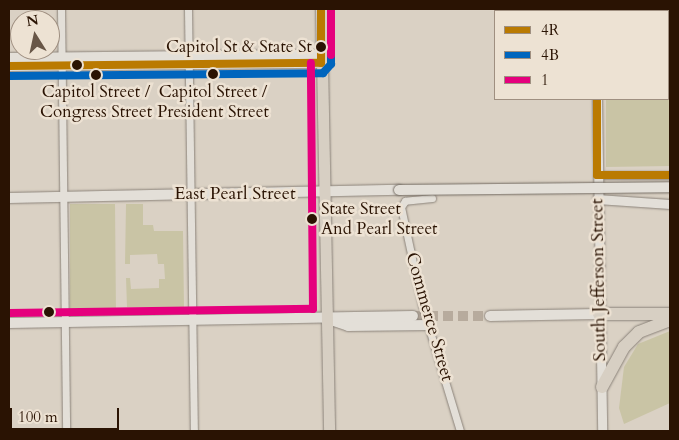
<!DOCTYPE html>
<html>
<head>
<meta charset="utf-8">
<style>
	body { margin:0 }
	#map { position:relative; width:679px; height:440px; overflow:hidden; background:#dad1c4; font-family:Cardo,serif }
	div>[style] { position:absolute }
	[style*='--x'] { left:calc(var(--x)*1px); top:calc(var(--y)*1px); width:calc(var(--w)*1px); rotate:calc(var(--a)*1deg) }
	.green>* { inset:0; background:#c9c4a5 }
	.secondary-tunnel>* { height:10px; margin-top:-5px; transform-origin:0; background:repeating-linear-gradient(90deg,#b7ab9d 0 10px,transparent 0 15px) }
	.roads { filter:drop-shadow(0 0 1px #8b837a) drop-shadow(0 0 1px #8b837a) }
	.minor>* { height:7px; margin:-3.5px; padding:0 3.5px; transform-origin:3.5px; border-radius:3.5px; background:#e3dfd8 }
	.tertiary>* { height:9px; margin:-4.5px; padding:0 4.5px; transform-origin:4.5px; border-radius:4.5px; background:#e3dfd8 }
	.secondary>* { height:10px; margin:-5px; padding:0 5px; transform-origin:5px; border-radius:5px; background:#e3dfd8 }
	.primary>* { height:11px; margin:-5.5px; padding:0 5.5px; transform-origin:5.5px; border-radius:5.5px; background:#d7cfc3 }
	.motorway>* { height:12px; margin:-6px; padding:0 6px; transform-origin:6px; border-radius:6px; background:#d7cfc3 }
	.bridges { filter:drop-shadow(0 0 1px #726a61) drop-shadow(0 0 1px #726a61) }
	.secondary-bridge>* { height:10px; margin:-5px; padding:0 5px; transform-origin:5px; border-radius:5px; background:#e3dfd8 }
	.bus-1>* { height:8px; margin:-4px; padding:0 4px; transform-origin:4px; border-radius:4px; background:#ba7a01 }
	.bus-2>* { height:8px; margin:-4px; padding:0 4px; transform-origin:4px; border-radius:4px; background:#0065bd }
	.bus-3>* { height:8px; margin:-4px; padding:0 4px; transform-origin:4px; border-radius:4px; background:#e5007d }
	.dots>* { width:14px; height:14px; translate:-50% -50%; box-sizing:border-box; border:2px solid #ede2d3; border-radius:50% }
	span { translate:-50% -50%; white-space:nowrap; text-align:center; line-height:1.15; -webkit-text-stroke:5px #ede2d3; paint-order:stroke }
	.bus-label { font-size:17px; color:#2a1303 }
	.right { translate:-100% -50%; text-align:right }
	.left { translate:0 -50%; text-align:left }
	.street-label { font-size:18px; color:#2a1303 }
	.frame { position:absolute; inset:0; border:10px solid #2a1303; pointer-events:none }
	.legend { position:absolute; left:494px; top:10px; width:175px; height:90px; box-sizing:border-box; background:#ede2d3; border:1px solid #9f8f80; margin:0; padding:6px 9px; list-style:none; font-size:15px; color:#2a1303 }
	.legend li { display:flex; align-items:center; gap:10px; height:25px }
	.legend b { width:25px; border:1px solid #9f8f80 }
	.north { position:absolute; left:10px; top:10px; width:50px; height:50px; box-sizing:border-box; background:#ede2d3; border:1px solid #9f8f80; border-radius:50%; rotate:350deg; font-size:14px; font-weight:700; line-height:20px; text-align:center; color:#2a1303 }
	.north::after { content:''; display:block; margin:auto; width:18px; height:22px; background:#685647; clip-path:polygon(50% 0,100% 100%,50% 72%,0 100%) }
	.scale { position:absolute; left:10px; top:408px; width:109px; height:22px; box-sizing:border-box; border:2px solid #2a1303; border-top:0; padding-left:6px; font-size:15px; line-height:18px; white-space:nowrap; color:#2a1303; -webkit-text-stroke:4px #ede2d3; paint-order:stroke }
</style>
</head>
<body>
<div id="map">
	<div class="green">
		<div style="clip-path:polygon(605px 9px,670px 9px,670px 166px,606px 167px,606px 99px,668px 99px,668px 11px)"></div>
		<div style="clip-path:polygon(115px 204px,116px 313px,70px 313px,70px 204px)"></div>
		<div style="clip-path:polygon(126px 204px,143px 204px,143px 225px,153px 225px,154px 231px,183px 231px,184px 307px,127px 307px,126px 278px,130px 278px,131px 289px,159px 288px,159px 279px,165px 279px,164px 264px,158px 264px,157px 254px,130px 255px,130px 264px,125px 264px)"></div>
		<div style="clip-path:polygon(670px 331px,670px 403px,624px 424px,619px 408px,624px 367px,638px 344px)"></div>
	</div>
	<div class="secondary-tunnel">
		<div style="--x:413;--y:316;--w:77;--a:0"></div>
	</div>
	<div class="roads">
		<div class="minor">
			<div style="--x:61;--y:9;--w:422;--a:89.3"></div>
			<div style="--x:188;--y:9;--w:422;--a:89.2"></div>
			<div style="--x:597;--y:175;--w:73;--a:0"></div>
			<div style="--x:432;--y:198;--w:27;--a:174"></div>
			<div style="--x:405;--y:201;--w:7;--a:124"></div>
			<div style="--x:401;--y:207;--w:100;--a:77.9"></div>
			<div style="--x:422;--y:305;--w:132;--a:73.2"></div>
		</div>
		<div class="tertiary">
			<div style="--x:596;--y:9;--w:2;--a:90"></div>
			<div style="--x:597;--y:99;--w:332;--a:89.1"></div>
			<div style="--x:597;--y:199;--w:73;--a:3.9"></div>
		</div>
		<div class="secondary">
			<div style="--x:9;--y:58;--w:312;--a:-0.6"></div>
			<div style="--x:9;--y:66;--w:312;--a:-0.6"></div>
			<div style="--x:9;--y:198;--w:390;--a:-1.2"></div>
			<div style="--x:490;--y:316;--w:109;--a:-1.1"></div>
			<div style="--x:331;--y:320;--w:18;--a:19"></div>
			<div style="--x:348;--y:326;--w:81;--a:-0.7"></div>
			<div style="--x:9;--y:323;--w:404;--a:-1"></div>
		</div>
		<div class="primary">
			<div style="--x:321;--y:9;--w:422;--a:88.9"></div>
		</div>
		<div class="motorway">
			<div style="--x:599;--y:314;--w:71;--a:0"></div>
			<div style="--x:602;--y:387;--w:46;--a:-61.2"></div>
			<div style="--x:624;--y:347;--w:21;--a:-45"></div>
			<div style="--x:639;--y:332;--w:33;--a:-21"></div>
		</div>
	</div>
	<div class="bridges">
		<div class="secondary-bridge">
			<div style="--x:399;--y:190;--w:271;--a:-0.6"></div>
		</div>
	</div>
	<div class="bus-1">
		<div style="--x:9;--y:66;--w:312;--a:-0.6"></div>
		<div style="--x:321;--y:63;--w:54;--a:-90"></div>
		<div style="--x:597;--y:99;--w:76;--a:90"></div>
		<div style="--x:597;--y:175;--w:73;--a:0"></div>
	</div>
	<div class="bus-2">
		<div style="--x:9;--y:76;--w:314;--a:-0.5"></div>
		<div style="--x:323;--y:73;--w:12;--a:-48"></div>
		<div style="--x:331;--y:64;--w:55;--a:-90"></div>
	</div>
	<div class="bus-3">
		<div style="--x:331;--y:9;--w:46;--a:90"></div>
		<div style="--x:9;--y:313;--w:304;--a:-0.8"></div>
		<div style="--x:313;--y:309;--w:246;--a:-90.5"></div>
	</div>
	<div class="dots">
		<div style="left:321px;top:47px;background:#2a1303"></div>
		<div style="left:77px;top:65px;background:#2a1303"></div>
		<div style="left:213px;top:74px;background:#2a1303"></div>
		<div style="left:96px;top:75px;background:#2a1303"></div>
		<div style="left:312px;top:219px;background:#2a1303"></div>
		<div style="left:49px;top:312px;background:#2a1303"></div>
	</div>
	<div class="bus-label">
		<span class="right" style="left:312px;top:47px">Capitol St &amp; State St</span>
		<span style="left:96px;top:102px">Capitol Street /<br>Congress Street</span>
		<span style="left:213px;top:102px">Capitol Street /<br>President Street</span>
		<span class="left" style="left:321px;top:219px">State Street<br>And Pearl Street</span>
	</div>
	<div class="street-label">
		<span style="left:235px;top:194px">East Pearl Street</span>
		<span style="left:599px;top:280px;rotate:-91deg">South Jefferson Street</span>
		<span style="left:429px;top:317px;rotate:74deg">Commerce Street</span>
	</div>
	<div class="frame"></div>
	<ul class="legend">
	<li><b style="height:6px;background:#ba7a01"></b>4R</li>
	<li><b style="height:6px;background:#0065bd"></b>4B</li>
	<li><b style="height:6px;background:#e5007d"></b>1</li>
	</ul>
	<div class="north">N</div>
	<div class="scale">100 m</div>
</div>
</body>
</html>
